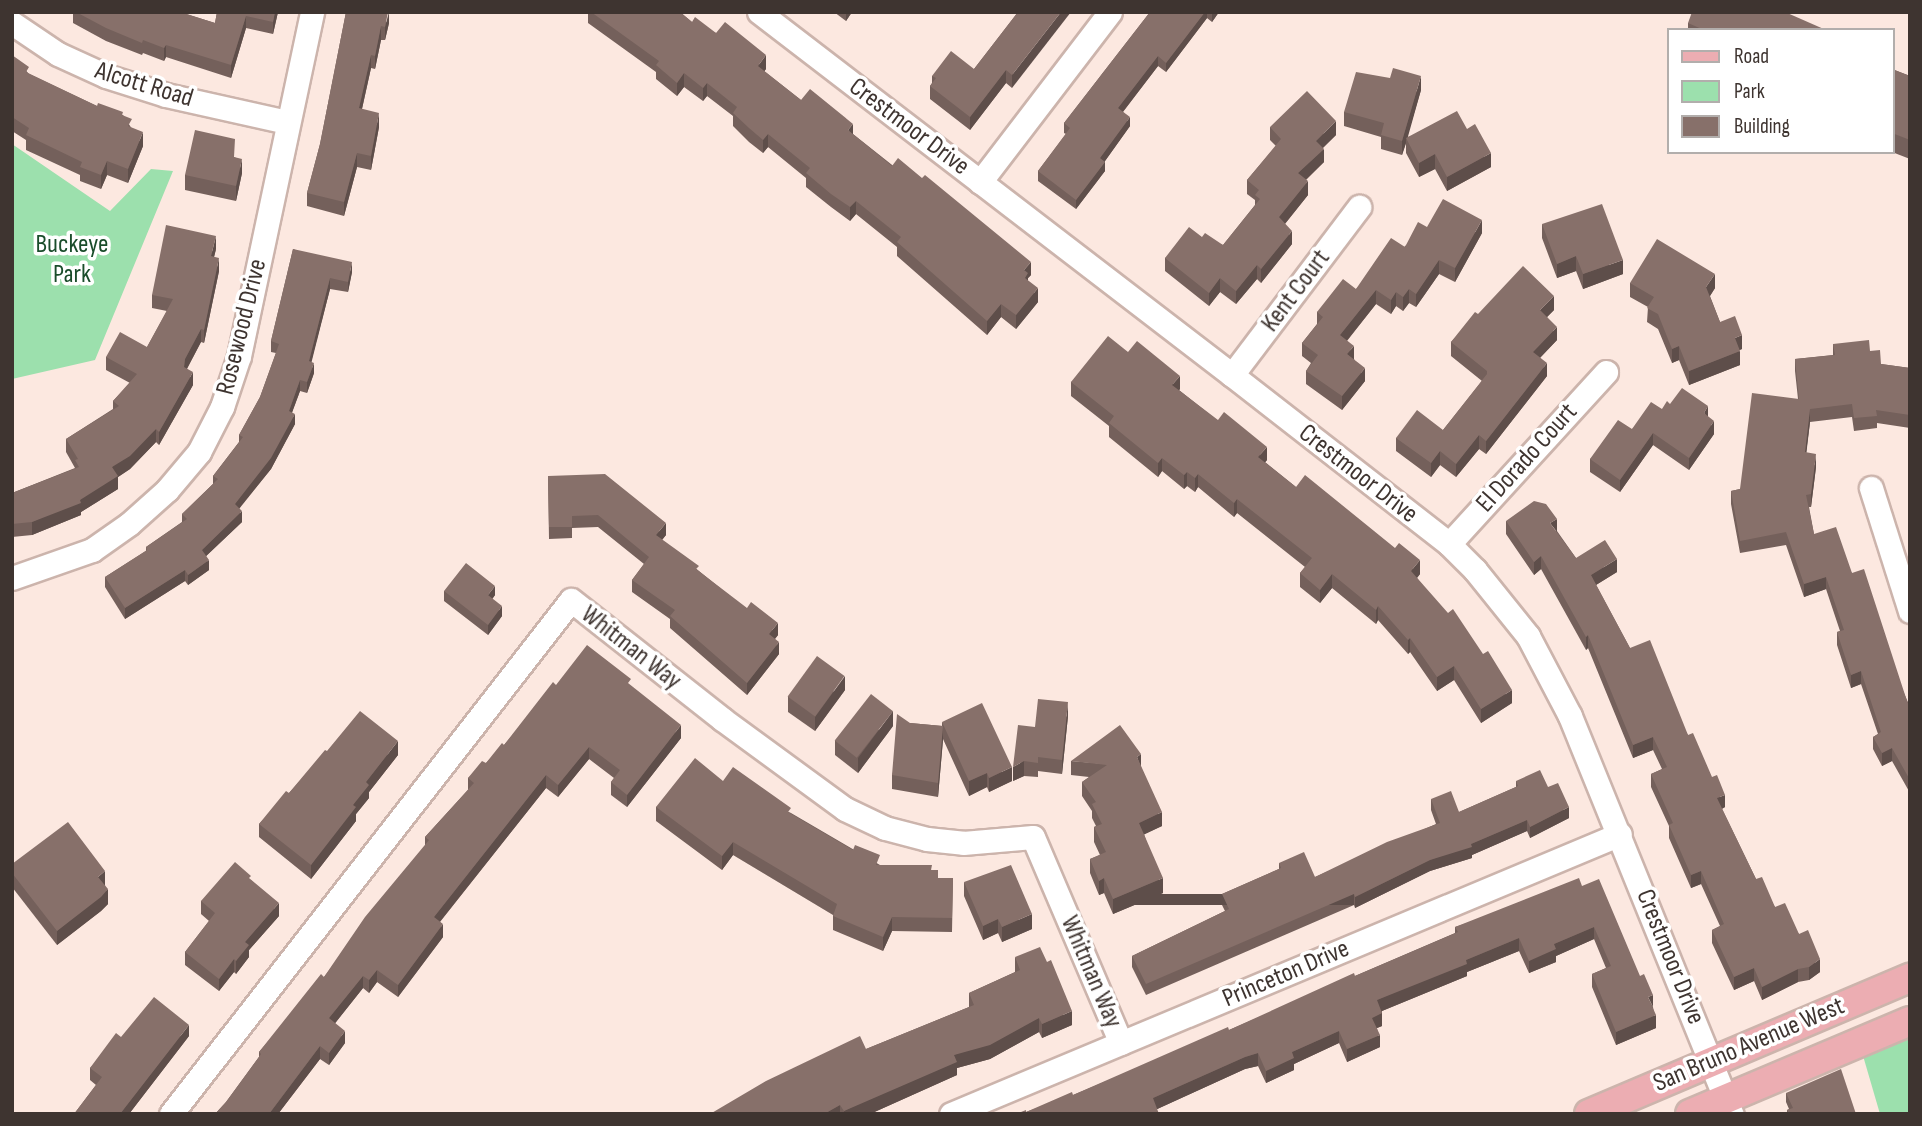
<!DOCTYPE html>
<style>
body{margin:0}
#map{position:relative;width:1922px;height:1126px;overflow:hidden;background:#fce8e0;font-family:"Sofia Sans Condensed",sans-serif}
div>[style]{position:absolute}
.green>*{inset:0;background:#9ce0ad}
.roads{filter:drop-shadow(2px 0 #ccb4ac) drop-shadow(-2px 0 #ccb4ac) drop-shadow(0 2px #ccb4ac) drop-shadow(0 -2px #ccb4ac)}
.minor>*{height:23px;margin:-11.5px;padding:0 11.5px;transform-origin:11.5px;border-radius:11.5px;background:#fff}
.major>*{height:28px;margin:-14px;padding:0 14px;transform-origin:14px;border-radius:14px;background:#ecadb2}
.wall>*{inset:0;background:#74605b}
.shaded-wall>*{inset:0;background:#5e4e4a;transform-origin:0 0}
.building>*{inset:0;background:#87706a;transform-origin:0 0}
span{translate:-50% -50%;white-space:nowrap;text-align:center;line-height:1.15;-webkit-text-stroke:7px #fff;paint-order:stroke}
.street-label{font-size:26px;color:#3e3430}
.park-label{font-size:26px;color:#1a4d2b}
.frame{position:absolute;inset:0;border:14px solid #3e3430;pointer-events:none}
.legend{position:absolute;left:1667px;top:28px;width:228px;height:126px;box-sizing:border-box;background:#fff;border:2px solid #b2aeac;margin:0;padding:9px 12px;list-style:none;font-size:21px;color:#3e3430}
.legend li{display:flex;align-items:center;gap:14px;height:35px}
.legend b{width:35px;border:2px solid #b2aeac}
</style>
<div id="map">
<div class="green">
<i style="clip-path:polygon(12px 144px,110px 211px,151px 169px,173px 171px,95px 360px,12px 379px)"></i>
<i style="clip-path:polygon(1910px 1020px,1910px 1114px,1880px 1114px,1859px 1042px)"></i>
</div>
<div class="roads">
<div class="minor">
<i style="left:759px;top:12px;width:596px;rotate:37.5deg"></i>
<i style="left:1232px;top:375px;width:275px;rotate:37.9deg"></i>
<i style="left:1449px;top:544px;width:37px;rotate:45deg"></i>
<i style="left:1475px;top:570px;width:85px;rotate:51.2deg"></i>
<i style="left:1528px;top:636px;width:90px;rotate:62.3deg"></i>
<i style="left:1570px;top:716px;width:430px;rotate:67.9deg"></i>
<i style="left:12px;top:23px;width:55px;rotate:34deg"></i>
<i style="left:58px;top:54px;width:53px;rotate:24.6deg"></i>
<i style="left:106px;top:76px;width:63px;rotate:17.6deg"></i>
<i style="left:166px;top:95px;width:124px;rotate:12.6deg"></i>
<i style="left:980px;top:182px;width:214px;rotate:-52.6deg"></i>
<i style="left:1232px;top:375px;width:211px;rotate:-52.9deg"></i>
<i style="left:1871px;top:488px;width:129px;rotate:72.4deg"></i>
<i style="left:1449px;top:544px;width:233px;rotate:-47.6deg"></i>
<i style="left:12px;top:578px;width:85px;rotate:-19.3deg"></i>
<i style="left:92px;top:550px;width:45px;rotate:-35.1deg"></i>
<i style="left:129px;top:524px;width:51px;rotate:-41.8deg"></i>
<i style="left:167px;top:490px;width:50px;rotate:-49.9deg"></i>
<i style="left:199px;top:452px;width:51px;rotate:-62.9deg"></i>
<i style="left:222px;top:407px;width:54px;rotate:-71.6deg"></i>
<i style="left:239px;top:356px;width:352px;rotate:-78deg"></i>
<i style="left:171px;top:1114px;width:651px;rotate:-52.11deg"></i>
<i style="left:571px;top:600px;width:192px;rotate:38.2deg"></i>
<i style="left:722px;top:719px;width:152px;rotate:36.2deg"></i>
<i style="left:845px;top:809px;width:44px;rotate:25.4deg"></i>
<i style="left:885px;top:828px;width:43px;rotate:14.7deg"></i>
<i style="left:927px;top:839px;width:36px;rotate:6deg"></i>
<i style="left:963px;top:843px;width:70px;rotate:-4.9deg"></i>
<i style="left:1033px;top:837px;width:224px;rotate:66.9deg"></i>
<i style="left:951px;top:1114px;width:725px;rotate:-22.71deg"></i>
</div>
<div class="major">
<i style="left:1589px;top:1114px;width:349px;rotate:-23deg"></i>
<i style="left:1690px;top:1114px;width:239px;rotate:-22.9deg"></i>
</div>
</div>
<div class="wall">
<i style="clip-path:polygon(73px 12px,180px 12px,215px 23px,217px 12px,278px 12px,273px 34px,246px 28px,231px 78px,166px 57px,164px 61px,143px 53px,142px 55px,106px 41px,73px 23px)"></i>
<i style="clip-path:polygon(346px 12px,389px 23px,385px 40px,381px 40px,375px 69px,371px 68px,362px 109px,379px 127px,371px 170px,357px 167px,344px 216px,307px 206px,307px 193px,320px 144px)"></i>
<i style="clip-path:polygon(588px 12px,680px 12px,692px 22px,716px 33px,766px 69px,764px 71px,801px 100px,853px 134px,1031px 275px,1028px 278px,1028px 281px,1038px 302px,1016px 329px,1001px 317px,987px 335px,897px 256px,897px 247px,856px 214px,850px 221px,831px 207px,806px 187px,806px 178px,768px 147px,763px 153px,749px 142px,733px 126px,733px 116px,707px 96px,703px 101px,684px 87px,677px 96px,656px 79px,656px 72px,588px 23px)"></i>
<i style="clip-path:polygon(834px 12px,852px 12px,846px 21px)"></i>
<i style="clip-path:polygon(1018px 12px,1012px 88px,1006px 83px,970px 130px,930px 99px,930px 86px,932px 83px,932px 76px,974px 69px)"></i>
<i style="clip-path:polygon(1150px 12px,1219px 12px,1212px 22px,1207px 18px,1166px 72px,1158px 66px,1123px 112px,1130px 126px,1105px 161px,1105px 171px,1076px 209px,1038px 181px,1038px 171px,1066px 134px,1064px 133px,1064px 123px)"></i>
<i style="clip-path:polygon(1688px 23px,1826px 30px,1688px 30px)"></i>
<i style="clip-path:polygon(12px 55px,29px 74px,97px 106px,123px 115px,143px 146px,128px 183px,107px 175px,101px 189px,80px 181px,80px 175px,26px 150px,26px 140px,12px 131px)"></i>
<i style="clip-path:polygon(1892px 69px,1910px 76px,1910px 159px,1892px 152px)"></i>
<i style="clip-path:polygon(1421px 90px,1407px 137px,1467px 129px,1491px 167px,1447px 191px,1435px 169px,1419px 177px,1406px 153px,1406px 143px,1402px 155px,1381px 149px,1381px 137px,1344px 126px,1344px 112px)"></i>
<i style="clip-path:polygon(1270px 127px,1336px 135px,1323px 148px,1324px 162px,1306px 180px,1308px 195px,1285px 224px,1292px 244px,1261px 283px,1257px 279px,1236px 304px,1220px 292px,1209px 306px,1165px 271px,1165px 258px,1202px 237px,1223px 245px,1255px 205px,1255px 200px,1247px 194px,1247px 180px,1276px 146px,1270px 140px)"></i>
<i style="clip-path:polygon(235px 157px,242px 173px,236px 201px,185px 190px,185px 175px)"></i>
<i style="clip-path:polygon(1542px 224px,1623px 274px,1583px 289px,1576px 271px,1557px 278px,1542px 238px)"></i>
<i style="clip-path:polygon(1427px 227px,1482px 233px,1455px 282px,1439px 274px,1416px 307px,1409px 303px,1403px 311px,1396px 306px,1391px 314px,1376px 304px,1347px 341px,1354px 359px,1365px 381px,1342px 410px,1306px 384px,1306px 371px,1311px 363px,1302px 356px,1302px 343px,1317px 324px,1317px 312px,1356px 289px)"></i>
<i style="clip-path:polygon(216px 249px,214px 257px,219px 271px,204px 343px,201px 342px,187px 369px,193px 385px,159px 445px,156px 442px,130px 469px,118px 477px,118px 489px,81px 512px,81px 515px,32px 535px,12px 537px,12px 493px,75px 468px,66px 452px,66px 439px,113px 409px,113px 401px,130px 383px,106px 370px,106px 357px,147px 347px,167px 311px,152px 308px,152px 295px)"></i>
<i style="clip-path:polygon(293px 249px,352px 272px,348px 292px,330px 289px,311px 362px,314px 373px,307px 393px,300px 391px,292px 412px,295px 424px,271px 469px,239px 508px,242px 522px,206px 556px,209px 570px,188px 585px,185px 581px,125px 619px,105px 587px,105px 577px,146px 551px,146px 547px,182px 522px,182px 514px,213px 484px,213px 476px,239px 442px,239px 435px,260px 397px,276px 353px,271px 352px,271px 341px)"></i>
<i style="clip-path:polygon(1630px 283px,1715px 288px,1710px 296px,1720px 322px,1742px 349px,1739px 350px,1740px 365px,1689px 385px,1679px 360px,1672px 363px,1658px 329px,1647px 322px,1648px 307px,1630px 297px)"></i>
<i style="clip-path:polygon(1554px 310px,1547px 317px,1557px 340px,1540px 358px,1547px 376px,1486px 454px,1479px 449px,1456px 477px,1440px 465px,1431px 477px,1396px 451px,1396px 438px,1443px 430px,1482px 381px,1451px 356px,1451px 342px,1478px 314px)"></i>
<i style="clip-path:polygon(1833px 344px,1870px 351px,1881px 364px,1910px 368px,1910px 428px,1877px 423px,1877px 428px,1854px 431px,1852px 417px,1810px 422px,1806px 453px,1816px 467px,1811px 507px,1809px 507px,1814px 534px,1852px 573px,1910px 707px,1910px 793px,1892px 761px,1882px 766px,1873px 749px,1873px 737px,1878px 734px,1861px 684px,1851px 688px,1837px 645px,1837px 632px,1840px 631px,1826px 589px,1804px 597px,1786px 545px,1740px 553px,1731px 504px,1731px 491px,1740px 489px,1798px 399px,1795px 371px,1795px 359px,1833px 355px)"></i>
<i style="clip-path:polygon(1128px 352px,1180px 389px,1179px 390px,1267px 460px,1265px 462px,1296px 487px,1420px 574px,1417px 578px,1512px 703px,1481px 723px,1454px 680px,1437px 691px,1410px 652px,1408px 654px,1378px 620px,1376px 624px,1332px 588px,1320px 603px,1300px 587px,1300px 573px,1305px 567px,1237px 513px,1234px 517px,1198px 487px,1195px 492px,1187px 486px,1184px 489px,1162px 471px,1158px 477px,1109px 437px,1109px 426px,1071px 396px,1071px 382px)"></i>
<i style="clip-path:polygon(1670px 404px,1708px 417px,1714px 434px,1689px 470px,1653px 445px,1620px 492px,1590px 472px,1590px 459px,1632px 429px)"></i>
<i style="clip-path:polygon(548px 476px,666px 535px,662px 540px,699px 571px,778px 635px,775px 639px,779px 654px,747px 695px,670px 628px,670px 619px,632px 592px,632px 580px,644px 564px,598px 527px,572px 528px,572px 538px,549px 539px)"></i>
<i style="clip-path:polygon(1506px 521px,1557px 531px,1576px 558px,1617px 572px,1596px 585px,1630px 648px,1688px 735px,1725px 807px,1722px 809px,1756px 879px,1775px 907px,1799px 934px,1820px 972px,1809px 980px,1798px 982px,1762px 1000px,1754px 981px,1734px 990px,1712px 943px,1712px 930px,1720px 926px,1701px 884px,1691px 888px,1669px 838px,1669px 826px,1651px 787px,1651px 774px,1662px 769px,1653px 750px,1633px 758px,1588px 648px,1586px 650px,1541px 569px,1534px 575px,1506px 534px)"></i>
<i style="clip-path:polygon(444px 591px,495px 595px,492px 599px,502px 616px,488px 635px,444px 601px)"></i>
<i style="clip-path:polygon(556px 685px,631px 686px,681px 738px,627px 807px,611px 795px,611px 782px,614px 778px,589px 759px,558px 797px,546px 788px,440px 922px,443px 937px,398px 997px,377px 982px,369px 993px,363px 988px,335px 1023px,345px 1043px,329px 1065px,320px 1059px,278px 1114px,215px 1114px,226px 1102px,259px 1057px,259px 1052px,324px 977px,425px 846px,425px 837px,468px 790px,468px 778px,486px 763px,504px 745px)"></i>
<i style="clip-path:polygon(845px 690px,815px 731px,788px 712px,788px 697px)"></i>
<i style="clip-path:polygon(1068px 716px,1062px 774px,1038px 771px,1038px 777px,1024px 776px,1013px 781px,1035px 727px)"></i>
<i style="clip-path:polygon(942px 722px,1012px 781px,989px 792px,987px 787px,969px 796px,943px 739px,938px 797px,892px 789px,892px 775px,910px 723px,942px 726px)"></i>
<i style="clip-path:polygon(893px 726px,858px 773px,835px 755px,835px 741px)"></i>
<i style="clip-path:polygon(327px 751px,398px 755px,369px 792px,369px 798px,356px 814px,356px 821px,311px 879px,259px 837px,259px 824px,289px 793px)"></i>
<i style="clip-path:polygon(1071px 761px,1141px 767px,1162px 826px,1144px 834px,1163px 893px,1113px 914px,1104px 893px,1099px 895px,1090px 873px,1090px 859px,1100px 855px,1094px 842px,1094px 827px,1096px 826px,1092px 818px,1092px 811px,1082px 796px,1082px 782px,1089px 777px,1071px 775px)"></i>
<i style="clip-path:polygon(723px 781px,791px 813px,880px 865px,932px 870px,938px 878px,953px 878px,952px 932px,892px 931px,883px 951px,833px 930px,833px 915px,733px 855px,722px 870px,656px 821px,656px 807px)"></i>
<i style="clip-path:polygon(1516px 781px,1548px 787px,1569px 818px,1530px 838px,1527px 831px,1472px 855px,1472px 858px,1430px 871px,1355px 908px,1354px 905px,1146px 995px,1132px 967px,1132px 956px,1225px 911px,1222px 905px,1222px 894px,1279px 869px,1279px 863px,1315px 877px,1436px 824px,1431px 810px,1431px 799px,1459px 812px,1516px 787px)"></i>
<i style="clip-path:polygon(12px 864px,105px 885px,108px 904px,101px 911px,57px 945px,12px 887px)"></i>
<i style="clip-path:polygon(251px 880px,279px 916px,249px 950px,249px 957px,236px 974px,234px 972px,219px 991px,185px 965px,185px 952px,209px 921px,201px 914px,201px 901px)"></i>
<i style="clip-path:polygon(964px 882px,1032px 929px,1002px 942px,998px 933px,983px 940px,964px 896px)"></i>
<i style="clip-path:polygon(1582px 886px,1653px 1007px,1656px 1028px,1616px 1045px,1592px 987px,1592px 974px,1606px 968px,1594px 939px,1556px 956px,1556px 962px,1529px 973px,1519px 951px,1467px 972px,1467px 976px,1382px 1011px,1382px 1026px,1377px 1028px,1380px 1047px,1347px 1062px,1339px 1043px,1294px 1064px,1294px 1070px,1266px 1083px,1258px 1066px,1245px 1069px,1157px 1109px,1026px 1112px,1073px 1095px,1229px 1030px,1455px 933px,1455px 927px)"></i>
<i style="clip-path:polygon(1015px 957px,1072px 1025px,1042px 1038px,1039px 1032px,990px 1059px,957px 1068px,957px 1075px,870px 1114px,710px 1114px,866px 1049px,969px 1007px,969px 993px,1015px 972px)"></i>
<i style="clip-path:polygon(189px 1036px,129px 1114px,74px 1114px,96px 1085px,90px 1080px,90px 1068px,121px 1037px)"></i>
<i style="clip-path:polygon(1786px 1093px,1856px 1114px,1787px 1114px,1787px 1110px,1789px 1109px,1786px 1102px)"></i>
</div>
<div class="shaded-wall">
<i style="clip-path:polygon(275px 12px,278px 12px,273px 34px,273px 22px)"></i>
<i style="clip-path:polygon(389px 12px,389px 23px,385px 40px,385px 27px)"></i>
<i style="clip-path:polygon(846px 12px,852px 12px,846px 21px)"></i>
<i style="clip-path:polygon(1061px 12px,1071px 12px,1012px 88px,1012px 75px)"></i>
<i style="clip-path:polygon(1205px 12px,1207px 12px,1207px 18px,1166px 72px,1166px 63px)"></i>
<i style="clip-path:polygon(1212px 12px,1219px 12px,1212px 22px)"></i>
<i style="clip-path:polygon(246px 16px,246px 28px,231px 78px,231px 65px)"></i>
<i style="clip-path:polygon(381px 26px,381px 40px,375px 69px,375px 56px)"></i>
<i style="clip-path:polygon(166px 45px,166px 57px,164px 61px,164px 48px)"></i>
<i style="clip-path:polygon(371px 55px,371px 68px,359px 122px,359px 108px)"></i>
<i style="clip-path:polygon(766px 55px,766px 69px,758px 80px,758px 66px)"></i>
<i style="clip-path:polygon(1158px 56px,1158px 66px,1118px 118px,1118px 108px)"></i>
<i style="clip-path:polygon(1006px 70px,1006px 83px,970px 130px,970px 117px)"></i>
<i style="clip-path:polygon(684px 73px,684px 87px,677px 96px,677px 83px)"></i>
<i style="clip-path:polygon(1421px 76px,1421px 90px,1407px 140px,1406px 138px,1406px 143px,1402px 155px,1402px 141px)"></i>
<i style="clip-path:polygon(707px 83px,707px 96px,703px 101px,703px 88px)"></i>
<i style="clip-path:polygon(379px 113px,379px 127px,371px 170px,371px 156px)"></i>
<i style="clip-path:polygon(1130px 117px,1130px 126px,1100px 168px,1100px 158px)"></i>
<i style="clip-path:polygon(1336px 121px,1336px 135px,1316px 154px,1316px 141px)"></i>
<i style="clip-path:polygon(853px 124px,853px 138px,848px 130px)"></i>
<i style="clip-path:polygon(143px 132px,143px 146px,128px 183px,128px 169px)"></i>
<i style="clip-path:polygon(768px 134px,768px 147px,763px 153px,763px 140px)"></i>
<i style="clip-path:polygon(1324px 149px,1324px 162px,1298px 187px,1298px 173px)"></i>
<i style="clip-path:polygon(357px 153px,357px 167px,344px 216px,344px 202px)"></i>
<i style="clip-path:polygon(1491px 153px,1491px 167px,1447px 191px,1447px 177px)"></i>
<i style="clip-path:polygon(1435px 154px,1435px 169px,1419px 177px,1419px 163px)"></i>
<i style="clip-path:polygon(242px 159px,242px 173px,236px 201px,236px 186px)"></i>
<i style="clip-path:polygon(107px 161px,107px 175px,101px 189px,101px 175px)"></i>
<i style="clip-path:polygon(1105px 162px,1105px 171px,1076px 209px,1076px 200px)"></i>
<i style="clip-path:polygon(1308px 181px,1308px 195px,1279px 231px,1279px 217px)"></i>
<i style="clip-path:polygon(856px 201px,856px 214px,850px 221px,850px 207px)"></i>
<i style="clip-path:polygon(1482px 220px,1482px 233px,1455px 282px,1455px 268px)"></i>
<i style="clip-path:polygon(1292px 231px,1292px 244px,1261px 283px,1261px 269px)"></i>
<i style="clip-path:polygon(216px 236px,216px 249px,211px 269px,211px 256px)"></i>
<i style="clip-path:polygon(1576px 256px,1576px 271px,1557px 278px,1557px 264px)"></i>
<i style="clip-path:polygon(219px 258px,219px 271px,204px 343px,204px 330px)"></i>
<i style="clip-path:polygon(1439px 260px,1439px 274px,1416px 307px,1416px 294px)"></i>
<i style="clip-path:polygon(1623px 260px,1623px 274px,1583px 289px,1583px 274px)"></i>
<i style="clip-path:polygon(352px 262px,352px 272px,348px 292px,348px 282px)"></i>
<i style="clip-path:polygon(1031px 262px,1031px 275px,1028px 278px,1028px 287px,1025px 291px,1024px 270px)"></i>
<i style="clip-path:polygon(1257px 265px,1257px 279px,1236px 304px,1236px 291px)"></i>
<i style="clip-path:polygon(1715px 274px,1715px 288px,1706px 302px,1706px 287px)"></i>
<i style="clip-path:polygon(330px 278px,330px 289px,309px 372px,309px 361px)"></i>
<i style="clip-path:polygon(1220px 278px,1220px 292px,1209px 306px,1209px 293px)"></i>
<i style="clip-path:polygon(1038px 288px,1038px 302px,1016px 329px,1016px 315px)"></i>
<i style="clip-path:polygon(1409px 289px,1409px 303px,1403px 311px,1403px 297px)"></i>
<i style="clip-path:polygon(1376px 290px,1376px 304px,1340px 349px,1340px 335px)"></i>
<i style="clip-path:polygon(1396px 292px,1396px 306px,1391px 314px,1391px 300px)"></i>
<i style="clip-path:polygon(1554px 296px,1554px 310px,1540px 324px,1540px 310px)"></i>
<i style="clip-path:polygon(1001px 304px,1001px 317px,987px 335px,987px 321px)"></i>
<i style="clip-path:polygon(1557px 327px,1557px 340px,1533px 365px,1533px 352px)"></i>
<i style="clip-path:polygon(201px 329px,201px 342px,185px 372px,184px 367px,185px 359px)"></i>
<i style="clip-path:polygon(1742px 335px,1742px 349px,1735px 352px,1735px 338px)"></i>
<i style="clip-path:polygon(1354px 346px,1354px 360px,1347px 354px)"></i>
<i style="clip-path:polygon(1679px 346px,1679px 360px,1672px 363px,1672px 349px)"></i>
<i style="clip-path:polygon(1740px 351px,1740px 365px,1689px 385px,1689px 371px)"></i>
<i style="clip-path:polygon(314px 363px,314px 373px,307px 393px,307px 382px)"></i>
<i style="clip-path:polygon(1547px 363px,1547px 376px,1486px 454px,1486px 441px)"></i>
<i style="clip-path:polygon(1365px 368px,1365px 381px,1342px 410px,1342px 396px)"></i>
<i style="clip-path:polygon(193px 372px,193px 385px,159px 445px,159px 432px)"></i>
<i style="clip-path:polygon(1180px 376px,1180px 389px,1172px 398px,1172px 385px)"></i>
<i style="clip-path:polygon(300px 380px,300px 391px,289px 421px,289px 411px)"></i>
<i style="clip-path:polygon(1708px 406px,1708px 419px,1704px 413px)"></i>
<i style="clip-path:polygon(1810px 409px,1810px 422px,1805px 465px,1805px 452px)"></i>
<i style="clip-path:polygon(295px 414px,295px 424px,271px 469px,235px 514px,235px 504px)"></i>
<i style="clip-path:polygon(1714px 421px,1714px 434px,1689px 470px,1689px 458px)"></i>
<i style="clip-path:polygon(156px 429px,156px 442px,130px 469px,118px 477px,118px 489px,81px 512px,81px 515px,32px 535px,32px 522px,80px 500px,112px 467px)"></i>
<i style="clip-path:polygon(1653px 433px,1653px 445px,1620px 492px,1620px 480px)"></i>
<i style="clip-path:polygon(1479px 435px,1479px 449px,1456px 477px,1456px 464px)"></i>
<i style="clip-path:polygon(1267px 447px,1267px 460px,1258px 471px,1258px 457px)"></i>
<i style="clip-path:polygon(1440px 451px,1440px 465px,1431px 477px,1431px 463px)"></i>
<i style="clip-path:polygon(1816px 454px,1816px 467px,1811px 507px,1811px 494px)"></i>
<i style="clip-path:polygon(1162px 458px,1162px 471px,1158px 477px,1158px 463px)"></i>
<i style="clip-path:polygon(1187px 472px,1187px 486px,1184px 489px,1184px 475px)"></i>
<i style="clip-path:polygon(1198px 474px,1198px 487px,1195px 492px,1195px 478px)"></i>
<i style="clip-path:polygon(1237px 499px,1237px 513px,1234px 517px,1234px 503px)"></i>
<i style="clip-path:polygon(242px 511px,242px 522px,202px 560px,202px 550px)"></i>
<i style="clip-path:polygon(1557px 519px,1557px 532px,1550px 523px)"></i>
<i style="clip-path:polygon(666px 523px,666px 535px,656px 547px,656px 535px)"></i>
<i style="clip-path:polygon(1541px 556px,1541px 569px,1534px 575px,1534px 562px)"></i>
<i style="clip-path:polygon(1617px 559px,1617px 572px,1591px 588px,1591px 575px)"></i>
<i style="clip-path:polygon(209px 560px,209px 570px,188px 585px,188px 575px)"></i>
<i style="clip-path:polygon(1420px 560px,1420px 574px,1411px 585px,1411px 571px)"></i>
<i style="clip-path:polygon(185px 570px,185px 581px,125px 619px,125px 608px)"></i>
<i style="clip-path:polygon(1332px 574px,1332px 588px,1320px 603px,1320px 590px)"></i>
<i style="clip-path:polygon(1826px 577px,1826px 589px,1804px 597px,1804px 584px)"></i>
<i style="clip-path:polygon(495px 586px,495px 595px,488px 605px,488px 595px)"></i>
<i style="clip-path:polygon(502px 606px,502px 616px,488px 635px,488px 625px)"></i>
<i style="clip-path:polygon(1378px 606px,1378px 620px,1376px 624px,1376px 610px)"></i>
<i style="clip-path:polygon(778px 623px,778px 635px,769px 646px,769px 634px)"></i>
<i style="clip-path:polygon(1588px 635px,1588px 648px,1586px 650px,1586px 637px)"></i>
<i style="clip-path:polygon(1410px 638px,1410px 652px,1408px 654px,1408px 640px)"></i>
<i style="clip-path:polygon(779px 642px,779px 654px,747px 695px,747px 683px)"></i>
<i style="clip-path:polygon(1454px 666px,1454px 680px,1437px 691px,1437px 677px)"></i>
<i style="clip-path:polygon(1861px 671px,1861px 684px,1851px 688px,1851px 675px)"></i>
<i style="clip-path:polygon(845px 676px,845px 690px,815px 731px,815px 717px)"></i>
<i style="clip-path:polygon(1512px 690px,1512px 703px,1481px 723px,1481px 709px)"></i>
<i style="clip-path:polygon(1068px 702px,1068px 716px,1062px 774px,1062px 760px)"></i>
<i style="clip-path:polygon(893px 711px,893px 726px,858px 773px,858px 758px)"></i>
<i style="clip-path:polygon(681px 725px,681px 738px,627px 807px,627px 795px)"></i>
<i style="clip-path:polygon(943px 726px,943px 740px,938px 797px,938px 783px)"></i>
<i style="clip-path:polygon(1653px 737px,1653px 750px,1633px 758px,1633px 745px)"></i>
<i style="clip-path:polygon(398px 741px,398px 755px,369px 792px,369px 798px,356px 814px,356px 821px,311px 879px,311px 865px,353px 805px,366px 782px)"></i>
<i style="clip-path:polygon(589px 747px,589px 759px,558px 797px,558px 785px)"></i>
<i style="clip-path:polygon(1892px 748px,1892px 761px,1882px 766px,1882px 753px)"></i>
<i style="clip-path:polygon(1141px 754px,1141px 769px,1137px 757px)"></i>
<i style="clip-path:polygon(1024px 761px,1024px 776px,1013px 781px,1013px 767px)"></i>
<i style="clip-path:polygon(1012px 767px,1012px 781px,989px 792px,989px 778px)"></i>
<i style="clip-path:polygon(987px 773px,987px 787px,969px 796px,969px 781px)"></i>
<i style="clip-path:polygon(546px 775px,546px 788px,434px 929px,434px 917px)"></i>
<i style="clip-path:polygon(1725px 795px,1725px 807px,1717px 811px,1717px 798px)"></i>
<i style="clip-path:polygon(1569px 807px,1569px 818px,1530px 838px,1530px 827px)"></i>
<i style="clip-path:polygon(1162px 812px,1162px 826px,1139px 837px,1139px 823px)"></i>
<i style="clip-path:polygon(1527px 820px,1527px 831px,1472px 855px,1472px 858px,1430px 871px,1355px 908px,1355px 897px,1430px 860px,1471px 844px)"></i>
<i style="clip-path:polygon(733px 842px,733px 855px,722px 870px,722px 856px)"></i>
<i style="clip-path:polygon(105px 871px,105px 885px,98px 891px,98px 877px)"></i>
<i style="clip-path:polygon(1701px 871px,1701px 884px,1691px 888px,1691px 875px)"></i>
<i style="clip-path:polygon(1104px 878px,1104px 893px,1099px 895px,1099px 881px)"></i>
<i style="clip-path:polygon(1163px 878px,1163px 893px,1113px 914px,1113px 899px)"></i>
<i style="clip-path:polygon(108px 889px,108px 904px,101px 911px,57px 945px,57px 931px)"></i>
<i style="left:1354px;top:894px;width:11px;height:227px;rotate:90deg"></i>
<i style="clip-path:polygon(279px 903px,279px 916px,249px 950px,249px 957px,236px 974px,236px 961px,245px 942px)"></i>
<i style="clip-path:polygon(1032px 914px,1032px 929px,1002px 942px,1002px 927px)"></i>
<i style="clip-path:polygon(892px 917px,892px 931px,883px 951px,883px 937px)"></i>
<i style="clip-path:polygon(998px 919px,998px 933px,983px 940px,983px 926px)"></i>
<i style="clip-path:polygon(443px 924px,443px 937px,398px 997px,398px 985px)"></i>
<i style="clip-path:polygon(1594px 927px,1594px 939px,1556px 956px,1556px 962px,1529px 973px,1529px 961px,1554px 944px)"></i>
<i style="clip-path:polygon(1519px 938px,1519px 951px,1467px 972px,1467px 976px,1377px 1013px,1377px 1000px,1466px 960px)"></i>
<i style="clip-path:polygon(234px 959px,234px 972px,219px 991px,219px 979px)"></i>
<i style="clip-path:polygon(1820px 959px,1820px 972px,1809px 980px,1809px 967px)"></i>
<i style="clip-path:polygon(1754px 968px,1754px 981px,1734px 990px,1734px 977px)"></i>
<i style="clip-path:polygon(1798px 969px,1798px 982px,1762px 1000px,1762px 987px)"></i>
<i style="clip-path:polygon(377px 970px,377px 982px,369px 993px,369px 980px)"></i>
<i style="clip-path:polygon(363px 976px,363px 988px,329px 1031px,329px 1018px)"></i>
<i style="clip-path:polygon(1653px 995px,1653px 1007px,1648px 997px)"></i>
<i style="clip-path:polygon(1072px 1011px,1072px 1025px,1042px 1038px,1042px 1024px)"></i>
<i style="clip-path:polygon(1382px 1013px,1382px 1026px,1372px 1030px,1372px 1018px)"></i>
<i style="clip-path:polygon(1656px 1015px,1656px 1028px,1616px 1045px,1616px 1032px)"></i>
<i style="clip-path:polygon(1039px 1018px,1039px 1032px,990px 1059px,957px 1068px,957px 1075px,870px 1114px,844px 1114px,844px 1111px,954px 1055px)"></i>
<i style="clip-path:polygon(189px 1025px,189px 1036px,129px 1114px,120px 1114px)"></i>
<i style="clip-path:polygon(345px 1031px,345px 1043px,329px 1065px,329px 1053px)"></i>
<i style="clip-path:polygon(1339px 1031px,1339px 1043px,1294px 1064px,1294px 1070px,1266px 1083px,1266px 1071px,1292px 1052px)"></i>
<i style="clip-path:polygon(1380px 1035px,1380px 1047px,1347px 1062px,1347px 1049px)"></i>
<i style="clip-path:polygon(320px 1046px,320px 1059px,278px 1114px,269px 1114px)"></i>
<i style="clip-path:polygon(1258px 1053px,1258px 1066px,1245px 1069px,1153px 1111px,1153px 1098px,1245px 1057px)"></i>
<i style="clip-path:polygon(840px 1105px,840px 1114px,824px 1114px)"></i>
</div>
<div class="building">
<i style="clip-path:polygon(76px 12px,180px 12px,215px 23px,217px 12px,275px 12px,273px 22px,246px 16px,231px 65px,166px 45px,164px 48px,143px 40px,142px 43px,106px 28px)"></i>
<i style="clip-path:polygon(346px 12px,388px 12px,385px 27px,381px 26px,375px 56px,371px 55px,359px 108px,379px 113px,371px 156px,357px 153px,344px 202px,307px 193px,320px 144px)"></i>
<i style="clip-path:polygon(591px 12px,680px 12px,692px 22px,695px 17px,716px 33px,725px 22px,766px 55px,758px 66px,801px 100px,810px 89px,853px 124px,848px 130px,892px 166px,898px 158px,922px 178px,925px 175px,1031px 262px,1024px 270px,1028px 273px,1025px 278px,1038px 288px,1016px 315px,1001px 304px,987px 321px,897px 242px,901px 237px,856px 201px,850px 207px,831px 194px,806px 173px,810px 168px,768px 134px,763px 140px,749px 128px,733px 113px,737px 107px,707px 83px,703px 88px,684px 73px,677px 83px,656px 65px,659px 61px)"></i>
<i style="clip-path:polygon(1018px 12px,1061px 12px,1012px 75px,1006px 70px,970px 117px,930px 86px,936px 78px,932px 76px,951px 51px,974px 69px)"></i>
<i style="clip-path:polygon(1150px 12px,1205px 12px,1166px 63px,1158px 56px,1118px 108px,1130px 117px,1100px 158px,1105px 162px,1076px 200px,1038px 171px,1070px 128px,1064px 123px)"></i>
<i style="clip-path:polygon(1692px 12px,1785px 12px,1826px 30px,1704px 30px,1688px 23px)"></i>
<i style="clip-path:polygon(12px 55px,29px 67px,26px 72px,97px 106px,98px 103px,123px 112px,122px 115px,132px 119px,128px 126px,143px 132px,128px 169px,107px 161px,101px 175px,80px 167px,82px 162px,26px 135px,29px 128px,12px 117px)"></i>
<i style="clip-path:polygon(1393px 68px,1421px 76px,1402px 141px,1381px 135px,1384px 123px,1344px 112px,1356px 72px,1390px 78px)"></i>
<i style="clip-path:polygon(1892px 69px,1910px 76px,1910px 140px,1892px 133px)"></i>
<i style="clip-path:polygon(1307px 91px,1336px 121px,1316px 141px,1324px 149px,1298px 173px,1308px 181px,1279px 217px,1292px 231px,1261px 269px,1257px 265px,1236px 291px,1220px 278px,1209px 293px,1165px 258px,1189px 227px,1202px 237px,1205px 233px,1223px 245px,1260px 199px,1255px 195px,1259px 190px,1247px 180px,1281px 139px,1270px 127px)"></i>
<i style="clip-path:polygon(1457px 111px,1467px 129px,1475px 124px,1491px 153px,1447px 177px,1435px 154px,1419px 163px,1406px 138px)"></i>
<i style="clip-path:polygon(195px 130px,235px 139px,234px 157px,242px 159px,236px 186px,185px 175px)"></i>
<i style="clip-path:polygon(1443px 199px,1482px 220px,1455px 268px,1439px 260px,1416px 294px,1409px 289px,1403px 297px,1396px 292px,1391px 300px,1376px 290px,1340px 335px,1354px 346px,1347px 354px,1365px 368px,1342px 396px,1306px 371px,1318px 355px,1302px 343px,1323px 317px,1317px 312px,1343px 279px,1356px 289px,1391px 238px,1405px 247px,1418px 222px,1427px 227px)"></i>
<i style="clip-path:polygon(1602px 204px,1623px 260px,1583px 274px,1576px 256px,1557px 264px,1542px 224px)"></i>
<i style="clip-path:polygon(166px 225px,216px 236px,211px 256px,219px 258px,204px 330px,201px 329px,185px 359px,184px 367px,193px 372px,159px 432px,156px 429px,130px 456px,112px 467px,118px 476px,80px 500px,81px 503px,32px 522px,12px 524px,12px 493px,79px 467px,75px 460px,78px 459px,66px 439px,119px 406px,113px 401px,137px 374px,106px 357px,120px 332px,147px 347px,173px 299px,152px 295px)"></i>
<i style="clip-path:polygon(1657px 239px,1715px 274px,1706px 287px,1720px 322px,1735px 316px,1742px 335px,1735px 338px,1740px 351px,1689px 371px,1679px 346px,1672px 349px,1658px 314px,1647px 308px,1654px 297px,1630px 283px)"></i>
<i style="clip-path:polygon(293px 249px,352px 262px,348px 282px,330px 278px,309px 361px,314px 363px,307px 382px,300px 380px,289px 411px,295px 414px,271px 458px,235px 504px,242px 511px,202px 550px,209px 560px,188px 575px,185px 570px,125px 608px,105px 577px,147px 550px,146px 547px,187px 519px,182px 514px,218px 479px,213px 476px,243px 437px,239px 435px,260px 397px,279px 344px,271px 341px)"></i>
<i style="clip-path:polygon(1523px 266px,1554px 296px,1540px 310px,1557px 327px,1533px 352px,1547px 363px,1486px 441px,1479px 435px,1456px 464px,1440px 451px,1431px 463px,1396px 438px,1417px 410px,1443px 430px,1487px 374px,1487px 371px,1451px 342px,1475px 312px,1478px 314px)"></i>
<i style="clip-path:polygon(1108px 336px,1128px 352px,1137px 341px,1180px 376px,1172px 385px,1218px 420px,1224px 412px,1267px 447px,1258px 457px,1296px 487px,1305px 475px,1395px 548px,1399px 543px,1420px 560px,1411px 571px,1448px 613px,1453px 609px,1483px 654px,1488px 651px,1512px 690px,1481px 709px,1454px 666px,1437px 677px,1410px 638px,1408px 640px,1378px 606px,1376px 610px,1332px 574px,1320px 590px,1300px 573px,1312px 558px,1237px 499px,1234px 503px,1198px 474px,1195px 478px,1187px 472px,1184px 475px,1162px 458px,1158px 463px,1109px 423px,1114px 416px,1071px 382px)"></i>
<i style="clip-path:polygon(1869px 340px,1870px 351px,1880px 350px,1881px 364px,1910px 368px,1910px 415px,1876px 410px,1877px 416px,1854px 418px,1852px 404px,1810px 409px,1805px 452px,1816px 454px,1811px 494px,1806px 495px,1814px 534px,1836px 527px,1852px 573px,1864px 569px,1907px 701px,1910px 707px,1910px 780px,1892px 748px,1882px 753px,1873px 737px,1881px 732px,1861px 671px,1851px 675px,1837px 632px,1844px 630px,1826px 577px,1804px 584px,1786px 532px,1740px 541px,1731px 491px,1740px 489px,1752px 393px,1799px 399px,1795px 359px,1835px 355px,1833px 344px)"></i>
<i style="clip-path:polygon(1682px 388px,1708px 406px,1704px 413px,1714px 421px,1689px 458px,1653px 433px,1620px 480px,1590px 459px,1618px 420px,1632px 429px,1651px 402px,1662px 409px,1667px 401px,1670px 404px)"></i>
<i style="clip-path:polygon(605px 474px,666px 523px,656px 535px,699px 566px,696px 569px,747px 608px,751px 602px,778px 623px,769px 634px,779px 642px,747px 683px,670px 616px,675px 610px,632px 580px,649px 557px,598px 515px,572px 516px,572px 527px,549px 527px,548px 476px)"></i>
<i style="clip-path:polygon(1534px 501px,1546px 504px,1557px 519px,1550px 523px,1576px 558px,1605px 540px,1617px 559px,1591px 575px,1630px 648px,1650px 640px,1688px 735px,1693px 733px,1712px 777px,1717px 775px,1725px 795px,1717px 798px,1756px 879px,1762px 877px,1775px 907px,1785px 903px,1799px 934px,1808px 930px,1820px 959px,1809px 967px,1798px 969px,1762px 987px,1754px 968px,1734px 977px,1712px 930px,1724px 924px,1701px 871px,1691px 875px,1669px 825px,1673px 823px,1651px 774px,1667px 767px,1653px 737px,1633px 745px,1588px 635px,1586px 637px,1541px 556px,1534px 562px,1506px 521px)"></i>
<i style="clip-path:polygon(466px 563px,495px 586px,488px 595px,502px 606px,488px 625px,444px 591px)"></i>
<i style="clip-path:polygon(587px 645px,631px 679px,628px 683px,681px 725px,627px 795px,611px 782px,620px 770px,589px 747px,558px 785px,546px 775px,434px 917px,443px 924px,398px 985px,377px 970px,369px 980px,363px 976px,329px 1018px,345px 1031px,329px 1053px,320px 1046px,269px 1114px,215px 1114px,226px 1102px,261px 1054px,259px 1052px,321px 974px,324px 977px,365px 917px,429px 840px,425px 837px,474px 783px,468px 778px,482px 761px,486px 763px,502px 743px,504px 745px,553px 682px,556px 685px)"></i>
<i style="left:817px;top:656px;width:34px;height:50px;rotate:36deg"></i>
<i style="left:871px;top:694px;width:28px;height:59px;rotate:38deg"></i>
<i style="clip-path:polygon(1038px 699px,1068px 702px,1062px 760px,1038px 757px,1038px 763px,1024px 761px,1013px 767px,1018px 725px,1035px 727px)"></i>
<i style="clip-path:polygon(982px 703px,1012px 767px,989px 778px,987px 773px,969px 781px,942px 722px)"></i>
<i style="clip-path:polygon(360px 711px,398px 741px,366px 782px,369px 785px,353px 805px,356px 807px,311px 865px,259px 824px,286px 791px,289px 793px,325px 750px,327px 751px)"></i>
<i style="clip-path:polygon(897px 714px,910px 723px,943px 726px,938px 783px,892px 775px)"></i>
<i style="clip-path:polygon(1120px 725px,1141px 754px,1137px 757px,1162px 812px,1139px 823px,1163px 878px,1113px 899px,1104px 878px,1099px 881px,1090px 859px,1106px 852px,1094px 827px,1102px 824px,1092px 804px,1096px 802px,1082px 782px,1107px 765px,1071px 761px)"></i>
<i style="clip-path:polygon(695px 758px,723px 781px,733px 767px,791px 808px,788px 812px,853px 850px,855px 845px,880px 855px,876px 865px,932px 865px,931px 870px,938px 870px,938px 878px,953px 878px,952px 918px,892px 917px,883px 937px,833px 916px,837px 904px,733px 842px,722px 856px,656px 807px)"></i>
<i style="clip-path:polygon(1540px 770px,1548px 787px,1558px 783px,1569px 807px,1530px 827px,1527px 820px,1471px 844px,1472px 847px,1430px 860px,1355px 897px,1354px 894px,1146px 984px,1132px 956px,1229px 909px,1222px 894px,1281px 868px,1279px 863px,1304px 852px,1315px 877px,1387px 842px,1440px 823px,1431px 799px,1451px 791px,1459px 812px,1518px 786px,1516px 781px)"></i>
<i style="clip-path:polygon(68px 822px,105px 871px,98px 877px,108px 889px,101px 897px,57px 931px,12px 873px,12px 864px)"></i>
<i style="clip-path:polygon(235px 862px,251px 876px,249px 878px,279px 903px,245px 942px,249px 945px,236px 961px,234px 959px,219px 979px,185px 952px,215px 913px,201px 901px)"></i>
<i style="clip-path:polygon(1011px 865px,1032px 914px,1002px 927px,998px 919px,983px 926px,964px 882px)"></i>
<i style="clip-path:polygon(1579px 878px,1582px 886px,1599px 879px,1640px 976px,1644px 974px,1653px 995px,1648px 997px,1656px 1015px,1616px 1032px,1592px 974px,1611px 966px,1594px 927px,1554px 944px,1556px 949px,1529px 961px,1519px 938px,1466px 960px,1467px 964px,1377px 1000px,1382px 1013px,1372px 1018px,1380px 1035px,1347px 1049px,1339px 1031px,1292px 1052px,1294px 1058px,1266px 1071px,1258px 1053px,1245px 1057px,1153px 1098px,1159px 1114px,1016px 1114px,1026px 1110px,1026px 1112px,1072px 1092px,1073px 1095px,1228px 1027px,1229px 1030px,1354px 973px,1355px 976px,1458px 932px,1455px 927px)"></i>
<i style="clip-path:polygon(1040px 947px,1047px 962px,1051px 960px,1072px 1011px,1042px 1024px,1039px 1018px,990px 1045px,954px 1055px,957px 1062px,844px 1111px,840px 1105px,824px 1114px,710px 1114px,766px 1081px,860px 1036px,866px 1049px,974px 1005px,969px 993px,1020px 970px,1015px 957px)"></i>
<i style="clip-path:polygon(154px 997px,189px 1025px,120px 1114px,74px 1114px,102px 1077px,90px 1068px,116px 1033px,121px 1037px)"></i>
<i style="clip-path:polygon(1841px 1069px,1856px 1114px,1789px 1114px,1787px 1110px,1793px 1108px,1786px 1093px)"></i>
</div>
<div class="street-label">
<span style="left:144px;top:85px;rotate:17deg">Alcott Road</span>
<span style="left:909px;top:127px;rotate:37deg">Crestmoor Drive</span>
<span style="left:1296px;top:291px;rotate:-53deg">Kent Court</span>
<span style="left:242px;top:327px;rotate:-76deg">Rosewood Drive</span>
<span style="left:1527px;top:458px;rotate:-48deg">El Dorado Court</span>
<span style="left:1358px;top:474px;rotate:38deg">Crestmoor Drive</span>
<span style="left:631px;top:648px;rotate:38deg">Whitman Way</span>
<span style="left:1670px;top:957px;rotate:68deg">Crestmoor Drive</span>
<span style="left:1091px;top:972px;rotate:67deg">Whitman Way</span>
<span style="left:1286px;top:974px;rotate:-23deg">Princeton Drive</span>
<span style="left:1749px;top:1045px;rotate:-23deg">San Bruno Avenue West</span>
</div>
<div class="park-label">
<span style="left:72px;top:260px">Buckeye<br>Park</span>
</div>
<div class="frame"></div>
<ul class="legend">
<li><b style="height:9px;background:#ecadb2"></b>Road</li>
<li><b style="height:19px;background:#9ce0ad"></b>Park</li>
<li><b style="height:19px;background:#87706a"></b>Building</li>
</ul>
</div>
